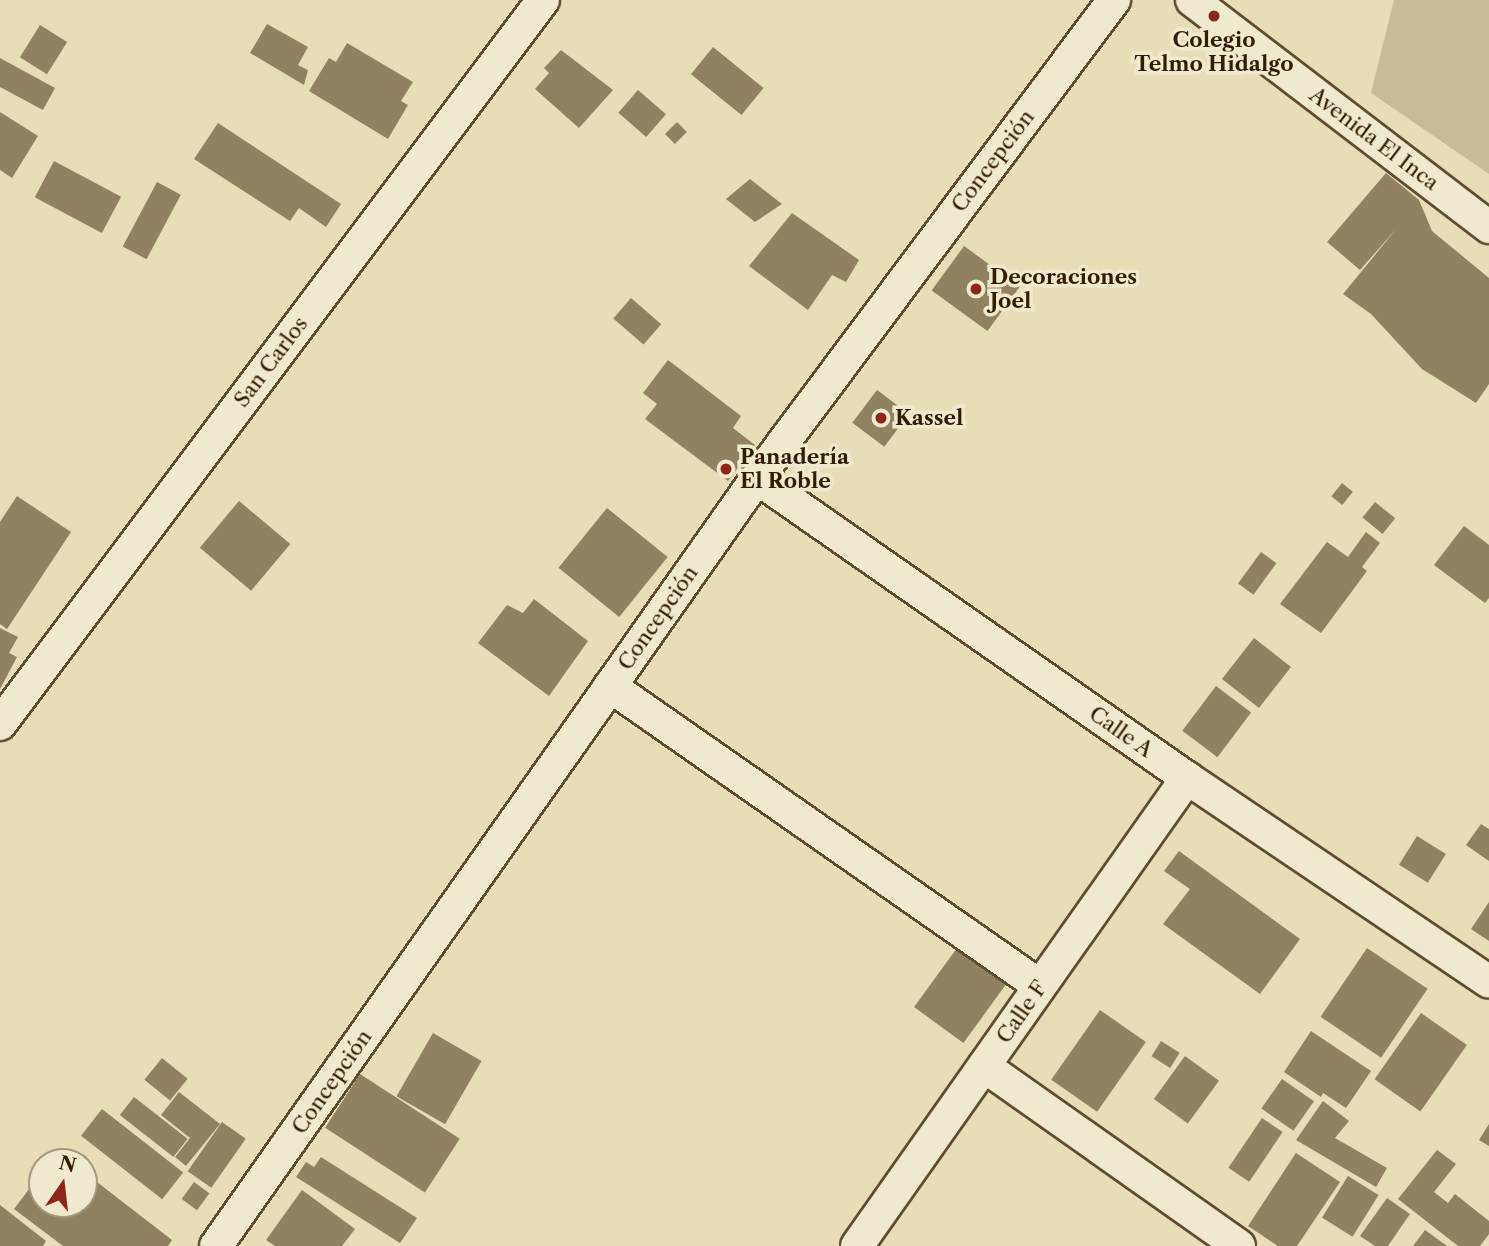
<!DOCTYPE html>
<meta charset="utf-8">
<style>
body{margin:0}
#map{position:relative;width:1489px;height:1246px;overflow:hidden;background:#e7ddb7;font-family:"Libre Caslon Text",serif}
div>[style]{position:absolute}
.green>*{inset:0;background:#c8bc98}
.building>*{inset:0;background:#908160;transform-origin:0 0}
.roads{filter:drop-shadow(2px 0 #5f4d2f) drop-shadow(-2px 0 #5f4d2f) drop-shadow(0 2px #5f4d2f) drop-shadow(0 -2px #5f4d2f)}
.minor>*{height:32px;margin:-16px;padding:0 16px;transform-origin:16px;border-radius:16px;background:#efe9d0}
.dots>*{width:19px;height:19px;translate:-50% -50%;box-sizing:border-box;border:4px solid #efe9d0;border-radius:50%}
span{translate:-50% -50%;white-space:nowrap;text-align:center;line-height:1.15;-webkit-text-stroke:7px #efe9d0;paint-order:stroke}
.poi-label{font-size:21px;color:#321d02;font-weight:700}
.left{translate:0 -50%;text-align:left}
.street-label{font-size:21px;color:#321d02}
.north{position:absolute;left:28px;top:1148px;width:70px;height:70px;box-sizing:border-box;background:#efe9d0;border:2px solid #a3977e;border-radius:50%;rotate:14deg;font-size:19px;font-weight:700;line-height:28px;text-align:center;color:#321d02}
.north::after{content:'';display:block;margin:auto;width:24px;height:32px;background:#8f2418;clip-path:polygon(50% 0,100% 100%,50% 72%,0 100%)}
</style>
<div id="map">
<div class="green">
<i style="clip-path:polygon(1394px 0,1489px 0,1489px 174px,1371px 93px)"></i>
</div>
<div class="building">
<i style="clip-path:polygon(267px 24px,308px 47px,298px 65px,308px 70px,304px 85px,250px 53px)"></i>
<i style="left:40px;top:25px;width:32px;height:38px;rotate:32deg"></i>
<i style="clip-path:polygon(347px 43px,413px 82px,401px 101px,408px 105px,388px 139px,309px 91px,329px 58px,336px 62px)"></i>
<i style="left:713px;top:47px;width:65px;height:35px;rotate:39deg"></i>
<i style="clip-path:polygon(561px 50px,613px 90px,579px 128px,535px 89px,549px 73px,544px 68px)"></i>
<i style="clip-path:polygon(0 58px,55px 88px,43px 110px,0 87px)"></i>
<i style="left:638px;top:90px;width:37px;height:30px;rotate:41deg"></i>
<i style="clip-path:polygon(0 112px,38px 136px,12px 178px,0 170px)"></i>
<i style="left:677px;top:122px;width:14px;height:17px;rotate:45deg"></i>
<i style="clip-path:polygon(218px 123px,341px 204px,326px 227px,299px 208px,290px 221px,194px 159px)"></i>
<i style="left:54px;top:161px;width:76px;height:41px;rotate:28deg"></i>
<i style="clip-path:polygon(1386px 173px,1419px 200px,1432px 231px,1489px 278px,1489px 384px,1476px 403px,1422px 369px,1371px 314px,1343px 294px,1397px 228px,1360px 270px,1327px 242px)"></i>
<i style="clip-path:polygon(750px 179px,782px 204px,755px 222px,726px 199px)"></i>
<i style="left:157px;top:182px;width:27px;height:73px;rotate:28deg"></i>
<i style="clip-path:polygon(792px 213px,859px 260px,846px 282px,832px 275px,808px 310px,749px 266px)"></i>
<i style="left:964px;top:246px;width:69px;height:55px;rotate:36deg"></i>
<i style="left:631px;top:298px;width:40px;height:27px;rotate:41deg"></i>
<i style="clip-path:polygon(668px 360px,741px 416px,733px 428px,755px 445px,728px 481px,645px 419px,657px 404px,643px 393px)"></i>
<i style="left:877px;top:390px;width:40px;height:41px;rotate:37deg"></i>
<i style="left:1342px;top:483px;width:14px;height:17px;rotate:39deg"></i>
<i style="clip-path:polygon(17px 496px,71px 532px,7px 629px,0 624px,0 522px)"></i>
<i style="left:239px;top:501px;width:67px;height:61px;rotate:40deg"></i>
<i style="left:1375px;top:502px;width:26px;height:20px;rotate:39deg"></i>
<i style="left:607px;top:508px;width:78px;height:77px;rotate:39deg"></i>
<i style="clip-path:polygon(1464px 526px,1489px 545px,1489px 598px,1485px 603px,1434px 565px)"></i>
<i style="clip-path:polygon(1366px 532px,1380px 543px,1362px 567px,1367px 571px,1321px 633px,1280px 604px,1327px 542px,1348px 557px)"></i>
<i style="left:1261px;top:552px;width:19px;height:39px;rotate:36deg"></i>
<i style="clip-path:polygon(534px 599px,588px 641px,549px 696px,478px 643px,507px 605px,523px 613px)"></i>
<i style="clip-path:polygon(0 628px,18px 637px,9px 653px,17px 657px,0 689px)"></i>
<i style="left:1254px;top:638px;width:47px;height:52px;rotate:38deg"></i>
<i style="left:1216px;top:686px;width:44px;height:56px;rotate:37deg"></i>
<i style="clip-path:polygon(1481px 824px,1489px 829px,1489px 861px,1466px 845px)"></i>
<i style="left:1417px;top:836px;width:34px;height:34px;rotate:32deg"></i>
<i style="clip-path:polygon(1179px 851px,1300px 939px,1260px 994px,1163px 924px,1190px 889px,1164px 871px)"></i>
<i style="clip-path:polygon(1489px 902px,1489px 941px,1471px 929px)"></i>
<i style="left:957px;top:948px;width:61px;height:73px;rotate:36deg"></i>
<i style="left:1367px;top:948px;width:73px;height:83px;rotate:34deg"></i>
<i style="left:1100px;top:1010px;width:56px;height:85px;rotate:35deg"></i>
<i style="left:1421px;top:1013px;width:56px;height:81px;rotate:35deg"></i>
<i style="clip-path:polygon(1311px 1031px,1371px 1071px,1346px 1108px,1323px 1093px,1321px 1097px,1284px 1072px)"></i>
<i style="left:433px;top:1033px;width:56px;height:73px;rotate:30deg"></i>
<i style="left:1161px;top:1041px;width:22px;height:18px;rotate:32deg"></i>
<i style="left:1185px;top:1056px;width:42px;height:53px;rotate:36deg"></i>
<i style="left:162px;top:1058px;width:33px;height:28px;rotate:39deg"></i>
<i style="left:360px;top:1074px;width:119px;height:64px;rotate:33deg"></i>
<i style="left:1282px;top:1079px;width:39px;height:36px;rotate:35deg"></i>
<i style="clip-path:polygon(179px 1092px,220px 1124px,186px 1166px,175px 1157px,190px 1138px,161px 1115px)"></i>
<i style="left:134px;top:1097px;width:68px;height:23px;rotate:38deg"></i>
<i style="clip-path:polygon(1323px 1101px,1349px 1121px,1335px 1138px,1387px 1168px,1376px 1187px,1296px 1140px)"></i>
<i style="left:102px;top:1109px;width:103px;height:34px;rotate:38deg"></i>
<i style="left:1262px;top:1118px;width:25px;height:60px;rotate:34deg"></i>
<i style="left:222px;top:1122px;width:29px;height:60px;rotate:35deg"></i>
<i style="clip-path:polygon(1489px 1124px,1489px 1146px,1479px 1140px)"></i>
<i style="clip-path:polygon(1437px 1150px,1456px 1164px,1434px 1192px,1448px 1203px,1455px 1194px,1489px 1221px,1489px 1234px,1480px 1246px,1458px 1246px,1398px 1199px)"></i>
<i style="clip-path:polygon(58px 1152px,71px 1162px,50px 1162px)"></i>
<i style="clip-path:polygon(1296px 1153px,1340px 1182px,1297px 1246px,1278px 1246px,1248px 1226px)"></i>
<i style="clip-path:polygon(321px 1157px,417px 1218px,400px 1243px,296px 1177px,306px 1162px,314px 1167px)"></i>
<i style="clip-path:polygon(42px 1172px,42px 1204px,84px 1204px,84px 1172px,172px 1240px,168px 1246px,63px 1246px,14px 1209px)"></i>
<i style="left:1348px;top:1176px;width:36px;height:49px;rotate:32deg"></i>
<i style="left:194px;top:1182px;width:19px;height:21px;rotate:36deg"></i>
<i style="clip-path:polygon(302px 1190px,355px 1229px,342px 1246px,275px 1246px,266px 1240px)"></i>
<i style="clip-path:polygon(1387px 1198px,1410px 1214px,1388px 1246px,1375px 1246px,1360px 1236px)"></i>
<i style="clip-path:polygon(0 1205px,46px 1241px,43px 1246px,0 1246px)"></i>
<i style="clip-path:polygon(1425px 1230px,1447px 1246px,1413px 1246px)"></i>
</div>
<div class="roads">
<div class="minor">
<i style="left:1192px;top:0;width:374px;rotate:37.4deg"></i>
<i style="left:757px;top:478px;width:524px;rotate:34.9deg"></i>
<i style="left:1187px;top:778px;width:364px;rotate:34deg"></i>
<i style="left:610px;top:686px;width:524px;rotate:34.9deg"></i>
<i style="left:0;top:724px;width:905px;rotate:-53.13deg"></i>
<i style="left:984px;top:1066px;width:312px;rotate:35.2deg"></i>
<i style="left:216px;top:1246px;width:939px;rotate:-54.84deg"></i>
<i style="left:757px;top:478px;width:597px;rotate:-53.25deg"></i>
<i style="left:857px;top:1246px;width:573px;rotate:-54.81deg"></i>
</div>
</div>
<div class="dots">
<i style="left:1214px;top:16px;background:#8f2418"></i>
<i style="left:976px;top:289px;background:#8f2418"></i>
<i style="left:881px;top:418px;background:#8f2418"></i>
<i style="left:726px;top:469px;background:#8f2418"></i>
</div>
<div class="poi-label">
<span style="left:1214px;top:52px">Colegio<br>Telmo Hidalgo</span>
<span class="left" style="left:990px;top:289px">Decoraciones<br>Joel</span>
<span class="left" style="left:895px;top:418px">Kassel</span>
<span class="left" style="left:740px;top:469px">Panadería<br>El Roble</span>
</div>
<div class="street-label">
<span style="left:1374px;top:139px;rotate:37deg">Avenida El Inca</span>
<span style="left:993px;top:161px;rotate:-53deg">Concepción</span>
<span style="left:271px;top:362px;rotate:-53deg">San Carlos</span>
<span style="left:658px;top:618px;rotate:-55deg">Concepción</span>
<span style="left:1121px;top:732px;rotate:35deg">Calle A</span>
<span style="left:1022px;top:1012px;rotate:-55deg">Calle F</span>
<span style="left:332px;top:1082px;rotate:-55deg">Concepción</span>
</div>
<div class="north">N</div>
</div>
